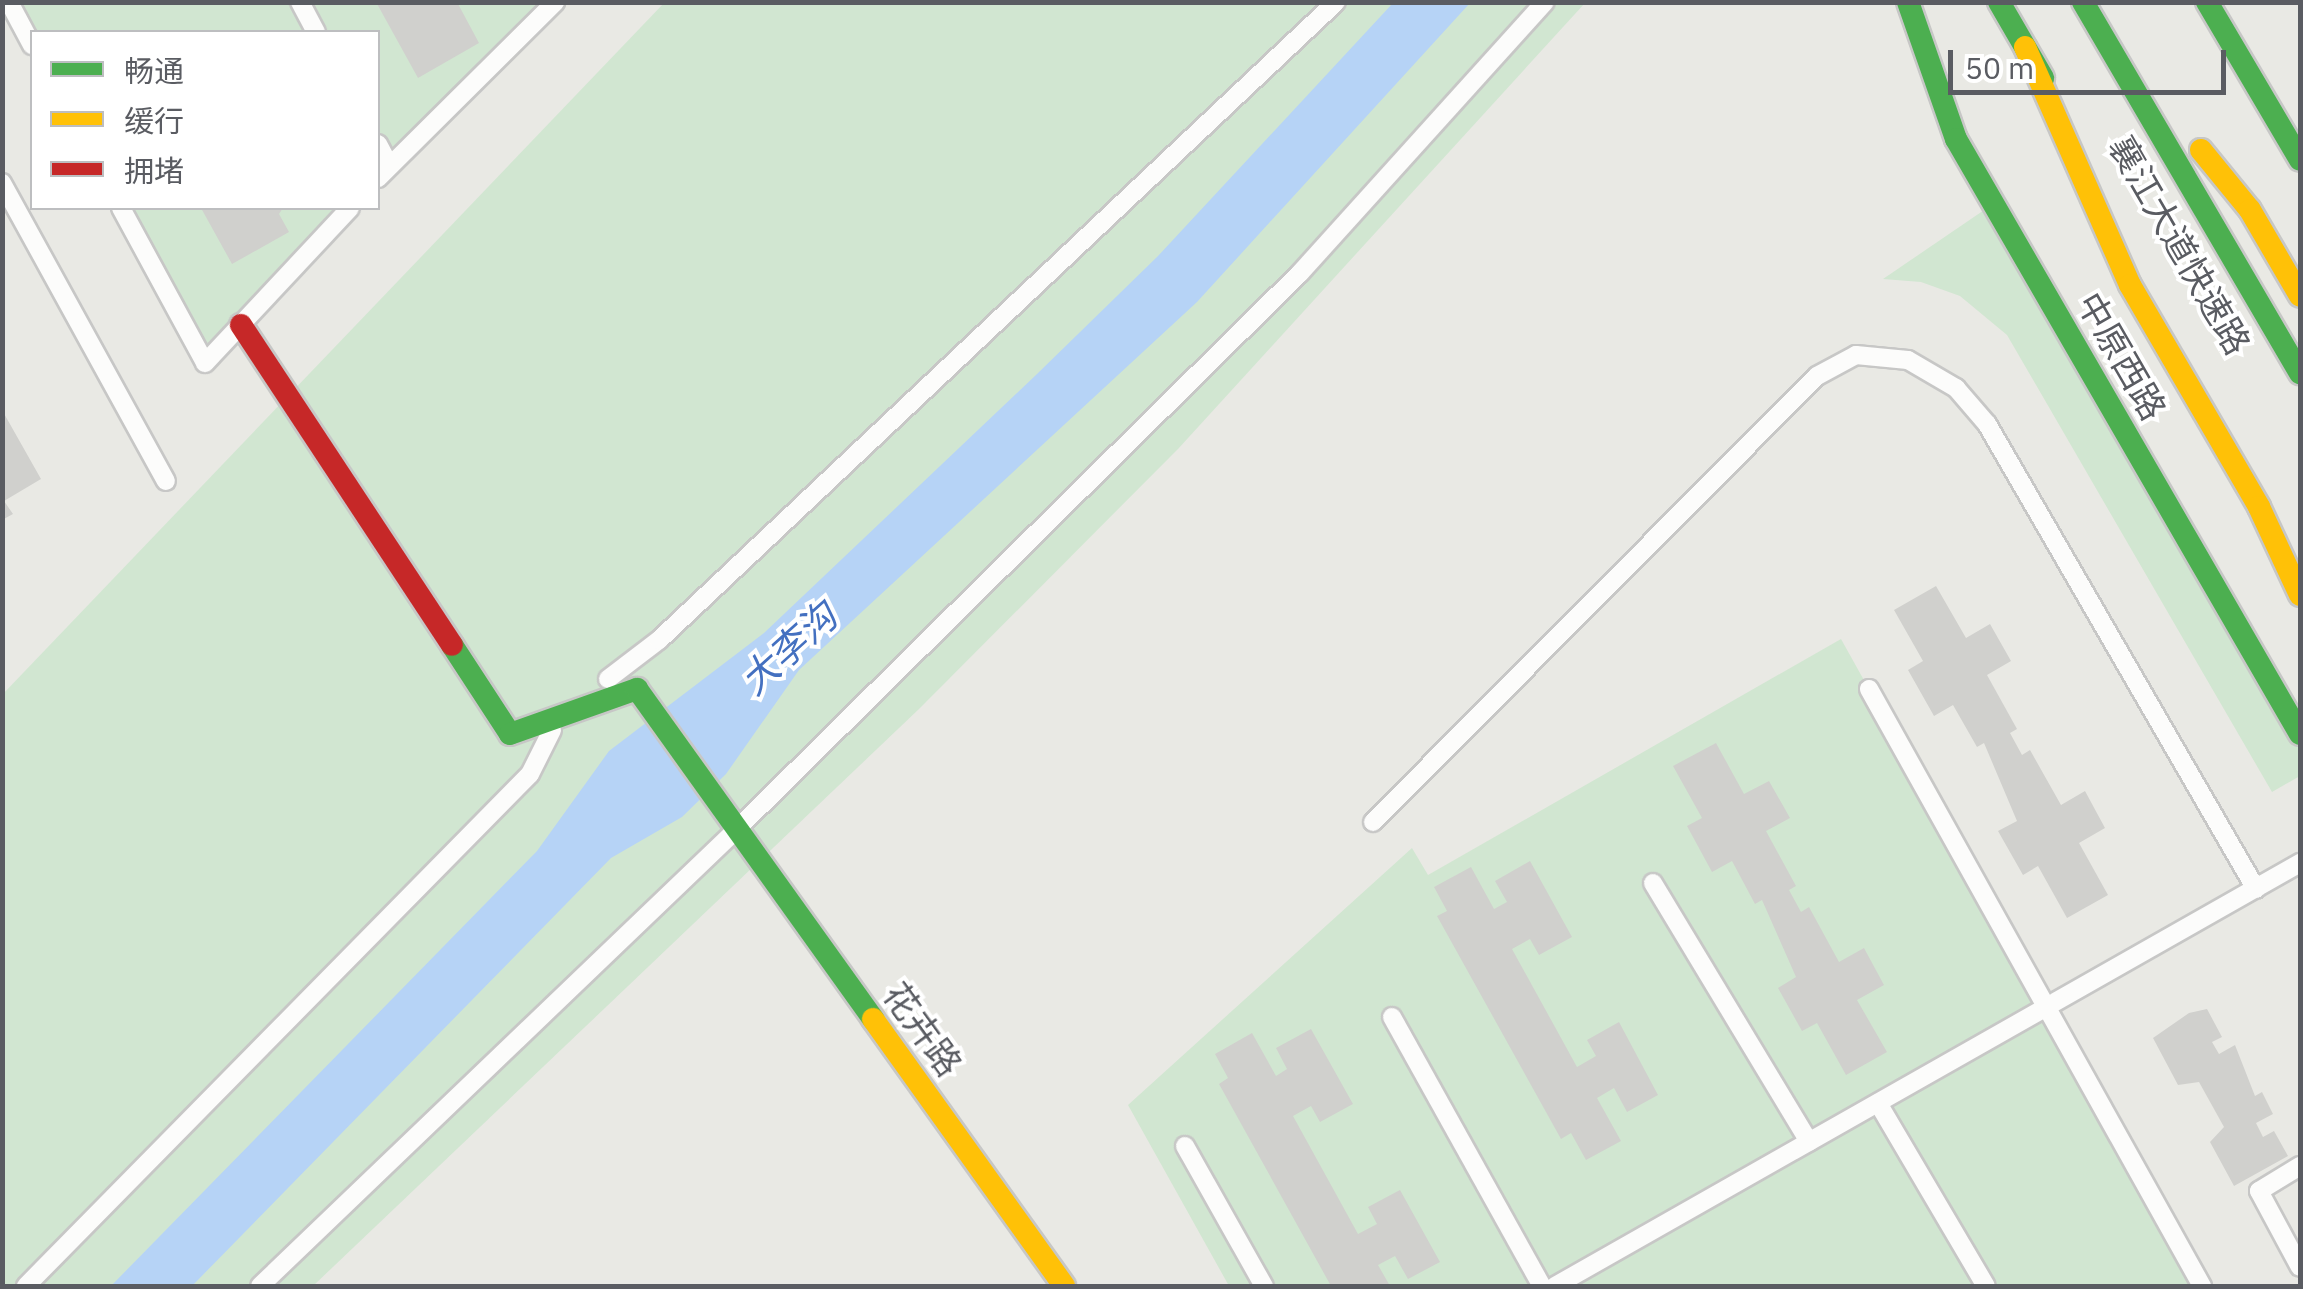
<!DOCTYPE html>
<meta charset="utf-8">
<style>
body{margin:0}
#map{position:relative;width:2303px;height:1289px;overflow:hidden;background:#e9e9e4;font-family:"IBM Plex Sans","Noto Sans SC",sans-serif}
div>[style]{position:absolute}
.green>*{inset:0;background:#d1e6d1}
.water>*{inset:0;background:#b6d3f6}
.building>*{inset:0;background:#d0d0cd}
.roads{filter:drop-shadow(2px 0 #c7c7c6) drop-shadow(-2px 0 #c7c7c6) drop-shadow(0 2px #c7c7c6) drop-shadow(0 -2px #c7c7c6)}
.lane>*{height:18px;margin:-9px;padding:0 9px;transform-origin:9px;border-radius:9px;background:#fcfcfb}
.fast>*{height:22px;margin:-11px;padding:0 11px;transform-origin:11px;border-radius:11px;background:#4caf50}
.slow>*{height:22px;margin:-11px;padding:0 11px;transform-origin:11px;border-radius:11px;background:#ffc107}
.jam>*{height:22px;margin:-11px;padding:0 11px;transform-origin:11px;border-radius:11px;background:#c62828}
span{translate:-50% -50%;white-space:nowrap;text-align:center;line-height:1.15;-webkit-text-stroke:8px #fff;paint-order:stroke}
.street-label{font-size:35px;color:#5a5c62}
.water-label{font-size:38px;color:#4470c0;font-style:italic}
.frame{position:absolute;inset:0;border:5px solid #5a5c62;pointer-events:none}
.legend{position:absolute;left:30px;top:30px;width:350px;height:180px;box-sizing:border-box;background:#fff;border:2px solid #bdbec0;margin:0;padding:12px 18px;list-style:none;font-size:30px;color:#5a5c62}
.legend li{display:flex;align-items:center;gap:20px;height:50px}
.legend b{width:50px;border:2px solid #bdbec0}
.scale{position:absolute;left:1948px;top:50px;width:278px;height:45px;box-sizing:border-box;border:5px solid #5a5c62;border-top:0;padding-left:12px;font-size:30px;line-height:35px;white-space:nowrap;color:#5a5c62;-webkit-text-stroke:8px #fff;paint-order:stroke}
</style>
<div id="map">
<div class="green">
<i style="clip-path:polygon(9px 3px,555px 3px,378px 178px,378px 32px,32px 32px)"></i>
<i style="clip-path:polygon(664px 3px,1585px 3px,1178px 449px,919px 709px,313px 1286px,3px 1286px,2px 695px)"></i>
<i style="clip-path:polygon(1993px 204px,2300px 734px,2300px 776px,2272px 792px,2007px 335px,1960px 296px,1921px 282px,1883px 279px)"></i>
<i style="clip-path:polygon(121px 208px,350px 208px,205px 363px)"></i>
<i style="clip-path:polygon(1841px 639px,2202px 1286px,1229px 1286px,1128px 1105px,1412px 848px,1428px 875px)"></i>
</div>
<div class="water">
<i style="clip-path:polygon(1393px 3px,1470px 3px,1197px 302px,799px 670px,726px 774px,682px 817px,611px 858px,192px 1286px,111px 1286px,537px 851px,609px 751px,764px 633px,1037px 374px,1158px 256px)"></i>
</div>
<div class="building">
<i style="clip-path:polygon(376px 2px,457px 2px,479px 43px,418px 78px)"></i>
<i style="clip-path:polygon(201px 208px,283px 208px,279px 214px,289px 232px,232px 264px)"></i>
<i style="clip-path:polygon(2px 410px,41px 479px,4px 501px,13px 514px,2px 520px)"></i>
<i style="clip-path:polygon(1936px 586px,1966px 638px,1990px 624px,2011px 661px,1987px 675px,2017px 729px,2010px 733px,2022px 755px,2030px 750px,2061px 805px,2085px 791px,2105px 828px,2079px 843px,2108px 895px,2067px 918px,2038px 866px,2023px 875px,1998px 831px,2017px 821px,1984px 743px,1977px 747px,1953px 705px,1934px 716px,1908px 670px,1923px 661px,1894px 610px)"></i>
<i style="clip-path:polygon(1716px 743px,1744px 794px,1769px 781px,1790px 818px,1766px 831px,1796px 886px,1789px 890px,1801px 912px,1809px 907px,1839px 962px,1864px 948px,1884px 985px,1857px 1000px,1887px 1052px,1846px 1075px,1817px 1023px,1802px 1031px,1778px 988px,1796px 977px,1762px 900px,1755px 904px,1732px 861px,1712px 872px,1687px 826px,1702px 818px,1673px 766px)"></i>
<i style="clip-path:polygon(1530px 861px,1572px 937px,1539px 955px,1530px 939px,1512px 949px,1577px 1067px,1596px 1056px,1587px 1040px,1619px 1022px,1658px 1095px,1627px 1112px,1614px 1088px,1597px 1098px,1621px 1141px,1586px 1160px,1571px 1133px,1561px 1139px,1437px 916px,1447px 911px,1434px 887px,1471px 867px,1494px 909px,1507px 902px,1495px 881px)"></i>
<i style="clip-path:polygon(2207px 1009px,2222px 1037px,2212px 1042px,2219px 1054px,2235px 1045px,2255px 1096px,2262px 1092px,2273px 1114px,2256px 1123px,2263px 1137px,2274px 1131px,2288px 1156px,2234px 1186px,2210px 1142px,2224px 1127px,2199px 1082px,2178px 1085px,2153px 1038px,2189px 1013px)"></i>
<i style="clip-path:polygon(1311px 1029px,1353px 1104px,1320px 1122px,1311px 1106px,1293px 1116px,1358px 1234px,1377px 1224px,1368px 1207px,1400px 1190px,1440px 1262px,1408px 1279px,1395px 1256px,1378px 1265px,1390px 1286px,1331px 1286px,1219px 1084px,1228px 1078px,1215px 1054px,1252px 1033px,1276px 1076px,1287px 1069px,1276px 1048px)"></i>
</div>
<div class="roads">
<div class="lane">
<i style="left:9px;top:2px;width:49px;rotate:61.9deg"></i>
<i style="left:300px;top:2px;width:34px;rotate:62deg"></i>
<i style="left:378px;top:144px;width:24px;rotate:62deg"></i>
<i style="left:378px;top:178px;width:250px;rotate:-44.8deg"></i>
<i style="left:2px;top:183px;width:340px;rotate:61.2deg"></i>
<i style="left:121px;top:208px;width:176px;rotate:61.5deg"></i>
<i style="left:205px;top:363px;width:212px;rotate:-46.9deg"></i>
<i style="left:608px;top:679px;width:64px;rotate:-37.4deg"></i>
<i style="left:659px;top:640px;width:930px;rotate:-43.3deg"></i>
<i style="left:1869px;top:689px;width:684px;rotate:60.85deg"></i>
<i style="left:1373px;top:822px;width:629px;rotate:-45.13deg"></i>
<i style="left:1817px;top:376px;width:44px;rotate:-28.3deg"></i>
<i style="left:1856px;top:355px;width:52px;rotate:5.5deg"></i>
<i style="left:1908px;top:360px;width:56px;rotate:30.3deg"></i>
<i style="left:1956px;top:388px;width:48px;rotate:49.3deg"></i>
<i style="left:1987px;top:424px;width:537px;rotate:59.95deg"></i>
<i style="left:1653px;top:883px;width:302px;rotate:58.9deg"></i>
<i style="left:1392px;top:1017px;width:308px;rotate:60.9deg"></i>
<i style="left:1878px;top:1103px;width:212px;rotate:59.5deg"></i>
<i style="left:1185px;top:1146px;width:161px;rotate:60.6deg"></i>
<i style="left:2300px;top:1166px;width:48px;rotate:148.6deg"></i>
<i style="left:2259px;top:1191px;width:86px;rotate:61.7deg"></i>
<i style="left:26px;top:1286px;width:718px;rotate:-45.45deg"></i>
<i style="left:530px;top:774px;width:49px;rotate:-63.4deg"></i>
<i style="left:260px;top:1286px;width:661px;rotate:-43.77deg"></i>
<i style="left:737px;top:829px;width:791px;rotate:-44.64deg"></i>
<i style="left:1300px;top:273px;width:365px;rotate:-47.9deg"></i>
<i style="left:1555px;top:1286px;width:857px;rotate:-29.59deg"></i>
</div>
<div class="fast">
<i style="left:1908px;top:2px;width:145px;rotate:70.7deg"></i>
<i style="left:1956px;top:139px;width:687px;rotate:59.97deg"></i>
<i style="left:1999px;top:2px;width:88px;rotate:59.9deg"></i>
<i style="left:2083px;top:2px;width:430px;rotate:59.7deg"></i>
<i style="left:2207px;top:2px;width:183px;rotate:59.5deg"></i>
<i style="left:452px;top:645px;width:106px;rotate:56.9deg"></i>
<i style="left:510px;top:734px;width:135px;rotate:-19.5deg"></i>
<i style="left:637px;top:689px;width:406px;rotate:54.4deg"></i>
</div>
<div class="slow">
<i style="left:2025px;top:47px;width:260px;rotate:66.2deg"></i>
<i style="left:2130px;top:285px;width:257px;rotate:59.8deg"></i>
<i style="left:2259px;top:507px;width:97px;rotate:65deg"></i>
<i style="left:2201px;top:150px;width:77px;rotate:50.8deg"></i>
<i style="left:2250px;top:210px;width:99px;rotate:59.8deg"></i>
<i style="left:873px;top:1019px;width:328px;rotate:54.4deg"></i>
</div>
<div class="jam">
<i style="left:241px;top:325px;width:383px;rotate:56.6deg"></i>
</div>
</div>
<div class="street-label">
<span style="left:2180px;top:245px;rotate:60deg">襄江大道快速路</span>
<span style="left:2122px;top:356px;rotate:60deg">中原西路</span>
<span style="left:923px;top:1029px;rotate:54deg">花卉路</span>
</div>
<div class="water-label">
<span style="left:788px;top:648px;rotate:-42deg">大李沟</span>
</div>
<div class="frame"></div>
<ul class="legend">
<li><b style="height:12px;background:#4caf50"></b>畅通</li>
<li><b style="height:12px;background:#ffc107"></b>缓行</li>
<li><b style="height:12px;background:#c62828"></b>拥堵</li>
</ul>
<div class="scale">50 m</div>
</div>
